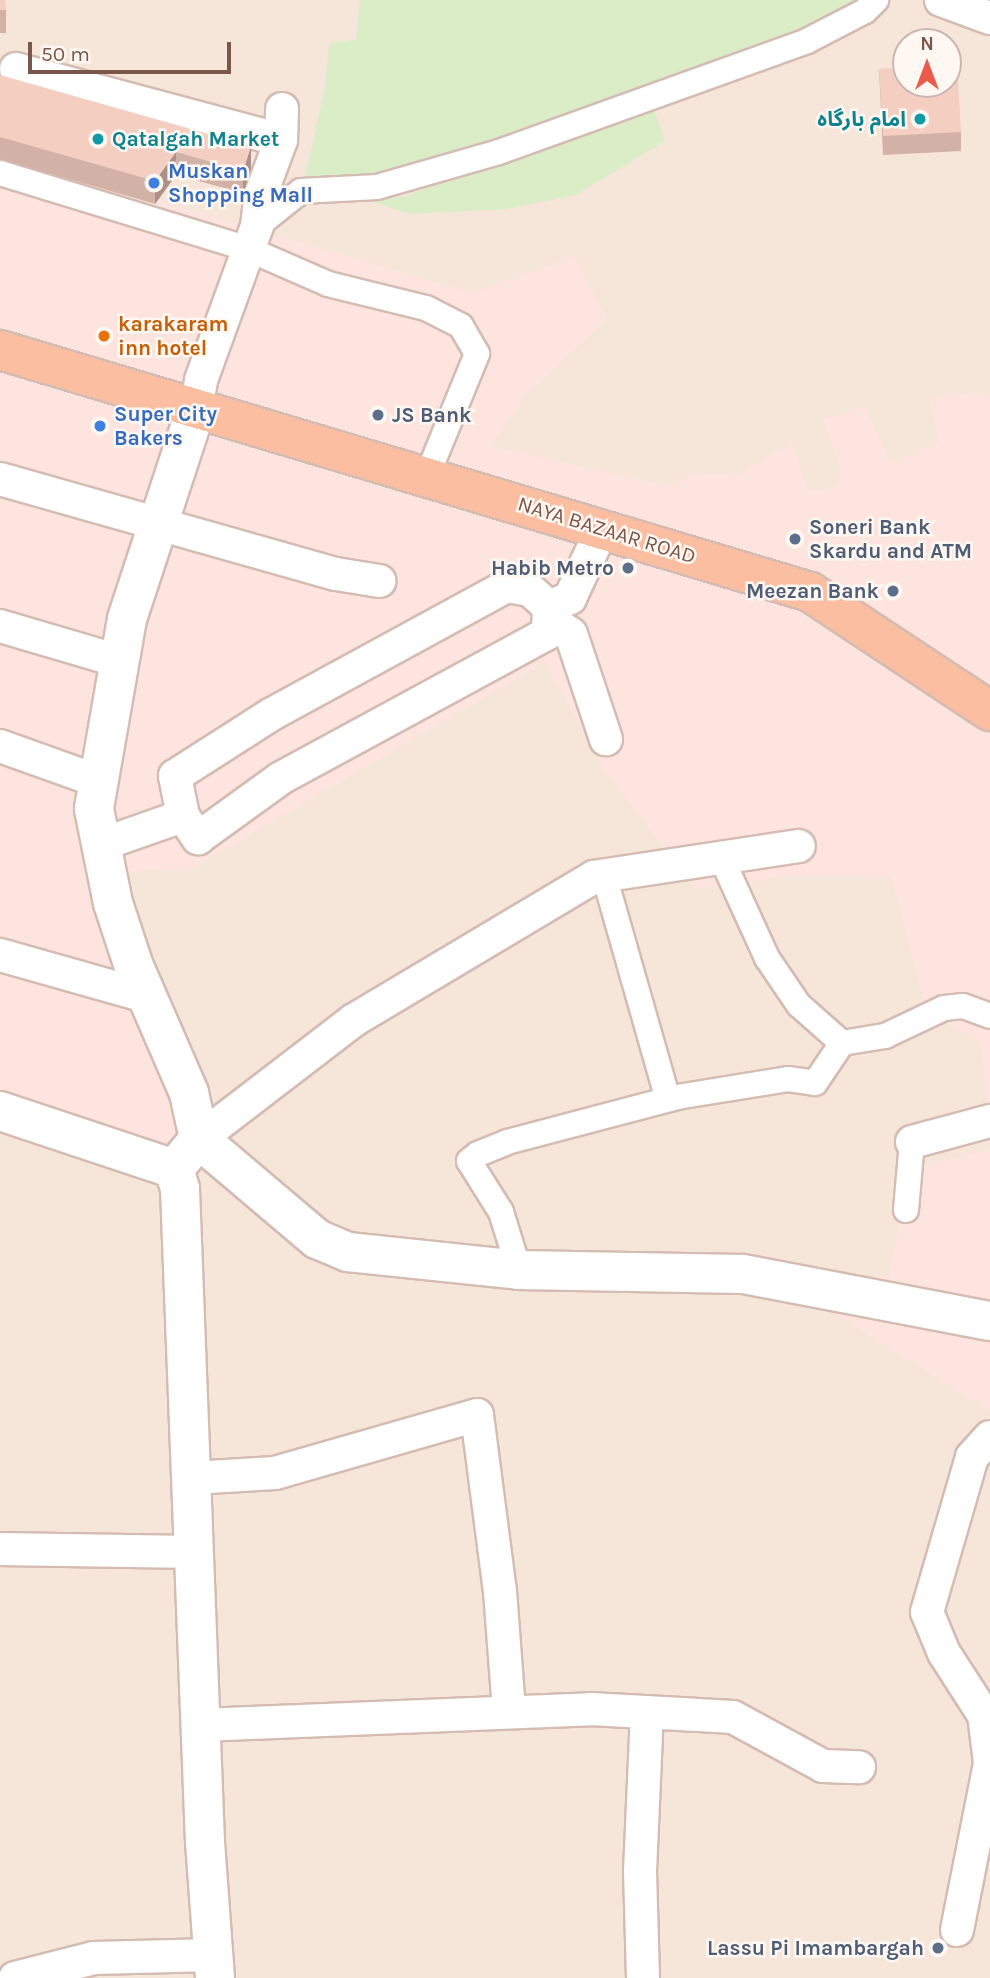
<!DOCTYPE html>
<meta charset="utf-8">
<style>
body{margin:0}
#map{position:relative;width:990px;height:1978px;overflow:hidden;background:#fdf4eb;font-family:Karla,"Noto Sans Arabic",sans-serif}
div>[style]{position:absolute}
.residential>*{inset:0;background:#f6e5d9}
.commercial>*{inset:0;background:#fee4de}
.green>*{inset:0;background:#dbedc7}
.roads{filter:drop-shadow(2px 0 #d4bcb2) drop-shadow(-2px 0 #d4bcb2) drop-shadow(0 2px #d4bcb2) drop-shadow(0 -2px #d4bcb2)}
.pedestrian>*{height:24px;margin:-12px;padding:0 12px;transform-origin:12px;border-radius:12px;background:#fff}
.minor>*{height:32px;margin:-16px;padding:0 16px;transform-origin:16px;border-radius:16px;background:#fff}
.tertiary>*{height:38px;margin:-19px;padding:0 19px;transform-origin:19px;border-radius:19px;background:#fff}
.secondary>*{height:38px;margin:-19px;padding:0 19px;transform-origin:19px;border-radius:19px;background:#fff}
.trunk>*{height:38px;margin:-19px;padding:0 19px;transform-origin:19px;border-radius:19px;background:#fbbea1}
.wall>*{inset:0;background:#d2b2a6}
.shaded-wall>*{inset:0;background:#ab9187}
.building>*{inset:0;background:#f4cfc1}
.dots>*{width:19px;height:19px;translate:-50% -50%;box-sizing:border-box;border:4px solid #fff8f2;border-radius:50%}
span{translate:-50% -50%;white-space:nowrap;text-align:center;line-height:1.15;-webkit-text-stroke:5px #fff8f2;paint-order:stroke}
.culture-label{font-size:21px;color:#0d838f;font-weight:700}
.right{translate:-100% -50%;text-align:right}
.left{translate:0 -50%;text-align:left}
.shop-label{font-size:21px;color:#366cbe;font-weight:700}
.food-label{font-size:21px;color:#c56008;font-weight:700}
.service-label{font-size:21px;color:#4e5e75;font-weight:700}
.street-label{font-size:21px;color:#7b564b}
.north{position:absolute;left:892px;top:28px;width:70px;height:70px;box-sizing:border-box;background:#fff8f2;border:2px solid #cab7af;border-radius:50%;rotate:0deg;font-size:19px;font-weight:700;line-height:28px;text-align:center;color:#7b564b}
.north::after{content:'';display:block;margin:auto;width:24px;height:32px;background:#eb5b4c;clip-path:polygon(50% 0,100% 100%,50% 72%,0 100%)}
.scale{position:absolute;left:28px;top:42px;width:203px;height:32px;box-sizing:border-box;border:4px solid #7b564b;border-top:0;padding-left:9px;font-size:21px;line-height:24px;white-space:nowrap;color:#7b564b;-webkit-text-stroke:5px #fff8f2;paint-order:stroke}
</style>
<div id="map">
<div class="residential">
<i style="clip-path:polygon(evenodd,0 0,990px 0,990px 1978px,0 1978px,0 0,906px 42px,948px 42px,948px 84px,906px 84px,906px 42px)"></i>
</div>
<div class="commercial">
<i style="clip-path:polygon(0 154px,473px 293px,574px 256px,607px 319px,525px 396px,491px 446px,671px 486px,694px 473px,740px 475px,792px 441px,808px 491px,833px 488px,842px 472px,823px 419px,865px 407px,891px 464px,939px 442px,930px 400px,977px 391px,990px 397px,990px 1129px,980px 1040px,928px 1015px,891px 876px,795px 875px,696px 889px,603px 768px,545px 662px,195px 867px,97px 874px,196px 1168px,174px 1190px,0 1135px)"></i>
<i style="clip-path:polygon(990px 1149px,990px 1411px,752px 1262px,889px 1278px,909px 1171px)"></i>
</div>
<div class="green">
<i style="clip-path:polygon(360px 0,859px 0,858px 7px,823px 28px,429px 164px,375px 174px,305px 178px,325px 87px,329px 43px,356px 40px)"></i>
<i style="clip-path:polygon(651px 102px,665px 141px,576px 195px,507px 209px,409px 214px,367px 200px,407px 196px,483px 162px)"></i>
</div>
<div class="roads">
<div class="pedestrian">
<i style="left:0;top:173px;width:259px;rotate:17deg"></i>
<i style="left:248px;top:249px;width:87px;rotate:23.6deg"></i>
<i style="left:328px;top:284px;width:101px;rotate:13.8deg"></i>
<i style="left:426px;top:308px;width:39px;rotate:27deg"></i>
<i style="left:461px;top:326px;width:32px;rotate:60deg"></i>
<i style="left:477px;top:354px;width:132px;rotate:112.3deg"></i>
<i style="left:257px;top:226px;width:56px;rotate:-38.5deg"></i>
<i style="left:301px;top:191px;width:76px;rotate:-3deg"></i>
<i style="left:377px;top:187px;width:127px;rotate:-16deg"></i>
<i style="left:499px;top:152px;width:327px;rotate:-19.8deg"></i>
<i style="left:807px;top:41px;width:65px;rotate:-27.3deg"></i>
<i style="left:865px;top:11px;width:16px;rotate:-45deg"></i>
<i style="left:721px;top:857px;width:111px;rotate:65.5deg"></i>
<i style="left:767px;top:958px;width:57px;rotate:55.8deg"></i>
<i style="left:799px;top:1005px;width:57px;rotate:41.5deg"></i>
<i style="left:842px;top:1043px;width:44px;rotate:-9.2deg"></i>
<i style="left:885px;top:1036px;width:65px;rotate:-25.4deg"></i>
<i style="left:944px;top:1008px;width:19px;rotate:-6deg"></i>
<i style="left:963px;top:1006px;width:29px;rotate:20deg"></i>
<i style="left:604px;top:875px;width:233px;rotate:74.1deg"></i>
<i style="left:906px;top:1210px;width:68px;rotate:-85deg"></i>
<i style="left:519px;top:1270px;width:61px;rotate:-107.2deg"></i>
<i style="left:501px;top:1212px;width:60px;rotate:-122.1deg"></i>
<i style="left:469px;top:1161px;width:11px;rotate:-38deg"></i>
<i style="left:478px;top:1154px;width:31px;rotate:-22deg"></i>
<i style="left:507px;top:1142px;width:176px;rotate:-14.8deg"></i>
<i style="left:677px;top:1097px;width:112px;rotate:-9.2deg"></i>
<i style="left:788px;top:1079px;width:27px;rotate:8deg"></i>
<i style="left:815px;top:1083px;width:48px;rotate:-56deg"></i>
</div>
<div class="minor">
<i style="left:941px;top:0;width:52px;rotate:20.2deg"></i>
<i style="left:16px;top:69px;width:274px;rotate:15deg"></i>
<i style="left:196px;top:409px;width:29px;rotate:-80deg"></i>
<i style="left:201px;top:380px;width:164px;rotate:-70deg"></i>
<i style="left:257px;top:226px;width:32px;rotate:-83deg"></i>
<i style="left:261px;top:194px;width:58px;rotate:-69.7deg"></i>
<i style="left:281px;top:140px;width:31px;rotate:-88deg"></i>
<i style="left:0;top:479px;width:349px;rotate:15.8deg"></i>
<i style="left:336px;top:574px;width:44px;rotate:9.2deg"></i>
<i style="left:0;top:626px;width:124px;rotate:16.4deg"></i>
<i style="left:548px;top:633px;width:13px;rotate:-32deg"></i>
<i style="left:559px;top:626px;width:14px;rotate:34deg"></i>
<i style="left:571px;top:634px;width:111px;rotate:71.6deg"></i>
<i style="left:0;top:746px;width:104px;rotate:19.7deg"></i>
<i style="left:183px;top:816px;width:27px;rotate:56deg"></i>
<i style="left:198px;top:838px;width:102px;rotate:-35.9deg"></i>
<i style="left:281px;top:778px;width:304px;rotate:-28.5deg"></i>
<i style="left:548px;top:633px;width:26px;rotate:-88deg"></i>
<i style="left:100px;top:845px;width:88px;rotate:-19.3deg"></i>
<i style="left:183px;top:816px;width:41px;rotate:-101.3deg"></i>
<i style="left:175px;top:776px;width:115px;rotate:-32.6deg"></i>
<i style="left:272px;top:714px;width:268px;rotate:-28.6deg"></i>
<i style="left:507px;top:586px;width:23px;rotate:10deg"></i>
<i style="left:530px;top:590px;width:25px;rotate:42deg"></i>
<i style="left:549px;top:607px;width:23px;rotate:-23deg"></i>
<i style="left:570px;top:598px;width:76px;rotate:-65.1deg"></i>
<i style="left:0;top:955px;width:151px;rotate:15.8deg"></i>
<i style="left:199px;top:1139px;width:195px;rotate:-37.5deg"></i>
<i style="left:354px;top:1020px;width:279px;rotate:-30.8deg"></i>
<i style="left:594px;top:877px;width:207px;rotate:-8.6deg"></i>
<i style="left:912px;top:1142px;width:81px;rotate:-15.1deg"></i>
<i style="left:192px;top:1478px;width:83px;rotate:-3.4deg"></i>
<i style="left:275px;top:1473px;width:210px;rotate:-16deg"></i>
<i style="left:477px;top:1415px;width:177px;rotate:82.6deg"></i>
<i style="left:500px;top:1591px;width:121px;rotate:85.7deg"></i>
<i style="left:0;top:1549px;width:195px;rotate:0.9deg"></i>
<i style="left:201px;top:1725px;width:390px;rotate:-2.3deg"></i>
<i style="left:591px;top:1709px;width:142px;rotate:3.2deg"></i>
<i style="left:733px;top:1717px;width:102px;rotate:28.6deg"></i>
<i style="left:823px;top:1766px;width:36px;rotate:2deg"></i>
<i style="left:957px;top:1930px;width:170px;rotate:-78.8deg"></i>
<i style="left:990px;top:1763px;width:48px;rotate:-97.1deg"></i>
<i style="left:984px;top:1715px;width:74px;rotate:-122.8deg"></i>
<i style="left:944px;top:1653px;width:44px;rotate:-112.5deg"></i>
<i style="left:927px;top:1612px;width:161px;rotate:-73.8deg"></i>
<i style="left:972px;top:1457px;width:27px;rotate:-48deg"></i>
<i style="left:15px;top:1978px;width:81px;rotate:-14.2deg"></i>
<i style="left:94px;top:1958px;width:119px;rotate:-1.4deg"></i>
<i style="left:643px;top:1978px;width:106px;rotate:-91.6deg"></i>
<i style="left:640px;top:1872px;width:160px;rotate:-87.5deg"></i>
</div>
<div class="tertiary">
<i style="left:196px;top:409px;width:221px;rotate:108.2deg"></i>
<i style="left:127px;top:619px;width:193px;rotate:99.9deg"></i>
<i style="left:94px;top:809px;width:96px;rotate:78.6deg"></i>
<i style="left:113px;top:903px;width:64px;rotate:71.8deg"></i>
<i style="left:133px;top:964px;width:141px;rotate:66.5deg"></i>
<i style="left:189px;top:1093px;width:47px;rotate:77.7deg"></i>
<i style="left:174px;top:1169px;width:21px;rotate:73deg"></i>
<i style="left:180px;top:1189px;width:653px;rotate:87.81deg"></i>
<i style="left:205px;top:1842px;width:136px;rotate:85.8deg"></i>
</div>
<div class="secondary">
<i style="left:0;top:1111px;width:183px;rotate:18.4deg"></i>
<i style="left:174px;top:1169px;width:39px;rotate:-50deg"></i>
<i style="left:199px;top:1139px;width:155px;rotate:40.3deg"></i>
<i style="left:317px;top:1239px;width:34px;rotate:23deg"></i>
<i style="left:348px;top:1252px;width:172px;rotate:6deg"></i>
<i style="left:519px;top:1270px;width:224px;rotate:1deg"></i>
<i style="left:743px;top:1274px;width:251px;rotate:10.8deg"></i>
</div>
<div class="trunk">
<i style="left:0;top:350px;width:845px;rotate:16.63deg"></i>
<i style="left:810px;top:592px;width:216px;rotate:33.5deg"></i>
</div>
</div>
<div class="wall">
<i style="clip-path:polygon(0 0,6px 10px,6px 33px,0 33px)"></i>
<i style="clip-path:polygon(879px 69px,961px 132px,961px 151px,883px 155px)"></i>
<i style="clip-path:polygon(0 75px,251px 168px,243px 193px,176px 175px,155px 204px,0 159px)"></i>
</div>
<div class="shaded-wall">
<i style="clip-path:polygon(251px 146px,251px 168px,243px 193px,243px 171px)"></i>
<i style="clip-path:polygon(176px 152px,176px 175px,155px 204px,155px 181px)"></i>
</div>
<div class="building">
<i style="clip-path:polygon(0 0,5px 0,6px 10px,0 10px)"></i>
<i style="clip-path:polygon(948px 65px,957px 65px,961px 132px,883px 136px,879px 69px,906px 67px,906px 84px,948px 84px)"></i>
<i style="clip-path:polygon(0 75px,251px 146px,243px 171px,176px 152px,155px 181px,0 137px)"></i>
</div>
<div class="dots">
<i style="left:920px;top:119px;background:#0f9aa8"></i>
<i style="left:98px;top:139px;background:#0f9aa8"></i>
<i style="left:154px;top:183px;background:#3f7fe0"></i>
<i style="left:104px;top:336px;background:#e8710a"></i>
<i style="left:378px;top:415px;background:#5c6f8a"></i>
<i style="left:100px;top:426px;background:#3f7fe0"></i>
<i style="left:795px;top:539px;background:#5c6f8a"></i>
<i style="left:628px;top:568px;background:#5c6f8a"></i>
<i style="left:893px;top:591px;background:#5c6f8a"></i>
<i style="left:938px;top:1948px;background:#5c6f8a"></i>
</div>
<div class="culture-label">
<span class="right" style="left:906px;top:119px">امام بارگاہ</span>
<span class="left" style="left:112px;top:139px">Qatalgah Market</span>
</div>
<div class="shop-label">
<span class="left" style="left:168px;top:183px">Muskan<br>Shopping Mall</span>
<span class="left" style="left:114px;top:426px">Super City<br>Bakers</span>
</div>
<div class="food-label">
<span class="left" style="left:118px;top:336px">karakaram<br>inn hotel</span>
</div>
<div class="service-label">
<span class="left" style="left:392px;top:415px">JS Bank</span>
<span class="left" style="left:809px;top:539px">Soneri Bank<br>Skardu and ATM</span>
<span class="right" style="left:614px;top:568px">Habib Metro</span>
<span class="right" style="left:879px;top:591px">Meezan Bank</span>
<span class="right" style="left:924px;top:1948px">Lassu Pi Imambargah</span>
</div>
<div class="street-label">
<span style="left:607px;top:530px;rotate:17deg">NAYA BAZAAR ROAD</span>
</div>
<div class="north">N</div>
<div class="scale">50 m</div>
</div>
